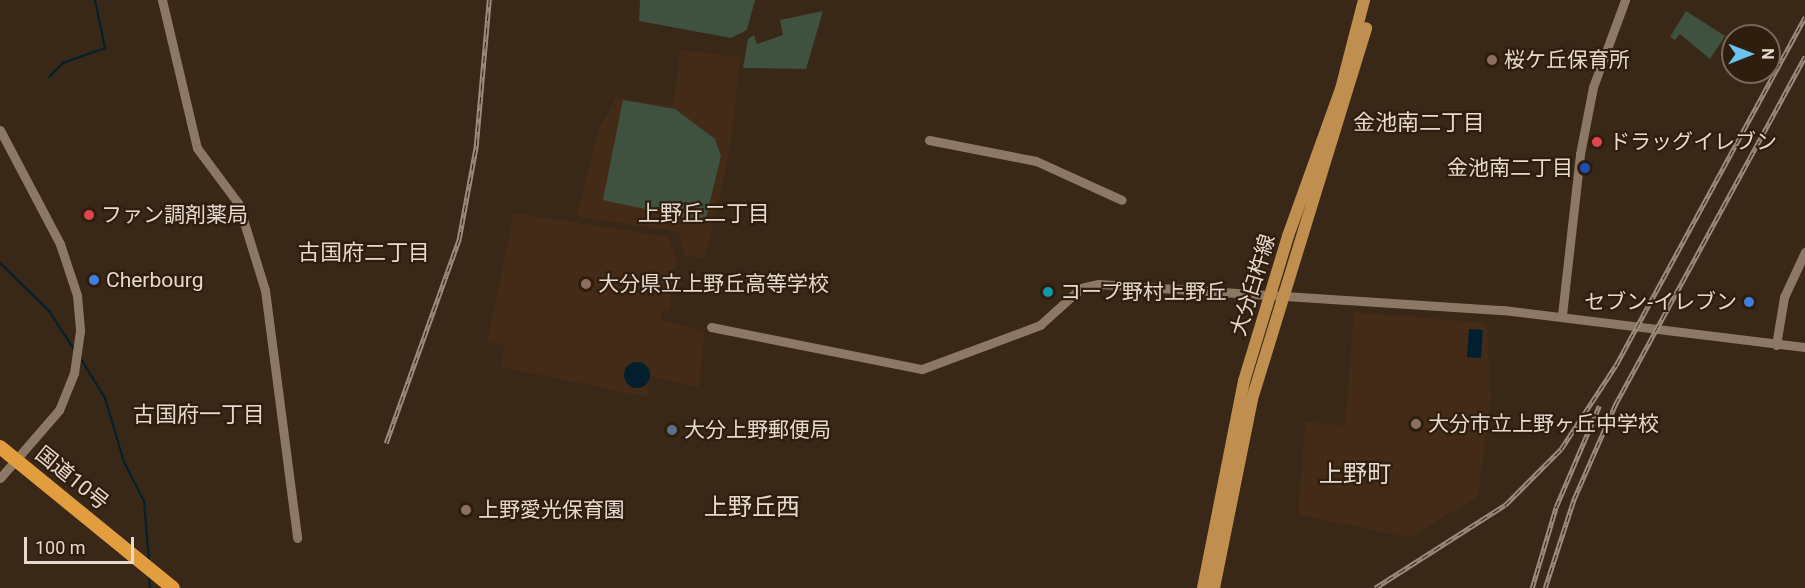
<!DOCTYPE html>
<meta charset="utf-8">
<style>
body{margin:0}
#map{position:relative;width:1805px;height:588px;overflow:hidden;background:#392717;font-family:Roboto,"Noto Sans JP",sans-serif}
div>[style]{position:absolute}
.built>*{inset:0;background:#432b17}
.green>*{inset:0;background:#3e523f}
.water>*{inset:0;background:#021f2e;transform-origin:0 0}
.round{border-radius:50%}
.stream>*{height:2px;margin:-1px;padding:0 1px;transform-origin:1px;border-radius:1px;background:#021f2e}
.minor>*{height:9px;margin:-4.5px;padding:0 4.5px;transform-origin:4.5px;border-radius:4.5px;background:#8d7765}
.major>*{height:12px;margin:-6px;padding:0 6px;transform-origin:6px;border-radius:6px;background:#c08e4e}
.highway>*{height:14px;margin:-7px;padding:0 7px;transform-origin:7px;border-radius:7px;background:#e29d3e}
.rail>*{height:4.5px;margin-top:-2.25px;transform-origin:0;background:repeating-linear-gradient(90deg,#2f1d0e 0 7px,#9a8b7e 0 14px);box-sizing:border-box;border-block:2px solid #9a8b7e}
.dots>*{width:16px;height:16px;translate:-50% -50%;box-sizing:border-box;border:3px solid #2f1d0e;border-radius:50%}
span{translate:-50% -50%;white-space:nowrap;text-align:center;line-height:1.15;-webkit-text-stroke:4.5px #2f1d0e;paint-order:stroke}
.poi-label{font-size:21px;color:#e6d9d0}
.left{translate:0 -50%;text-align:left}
.right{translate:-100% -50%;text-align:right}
.street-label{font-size:21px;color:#e6d9d0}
.neighbourhood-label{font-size:22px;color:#e6d9d0}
.quarter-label{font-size:24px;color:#e6d9d0}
.north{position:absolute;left:1721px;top:24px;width:60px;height:60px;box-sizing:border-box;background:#2f1d0e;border:2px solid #78685c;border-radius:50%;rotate:90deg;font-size:16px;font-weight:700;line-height:24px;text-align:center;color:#e6d9d0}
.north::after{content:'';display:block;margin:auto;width:21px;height:27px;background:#69c4f1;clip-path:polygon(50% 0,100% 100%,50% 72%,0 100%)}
.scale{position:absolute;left:24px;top:537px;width:110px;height:27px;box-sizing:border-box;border:3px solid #e6d9d0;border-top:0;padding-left:8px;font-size:18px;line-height:21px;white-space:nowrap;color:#e6d9d0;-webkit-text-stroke:4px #2f1d0e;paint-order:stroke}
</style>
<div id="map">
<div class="built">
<i style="clip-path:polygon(680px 50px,741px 57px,729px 155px,705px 259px,684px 255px,679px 232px,576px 216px,600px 127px,616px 98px,673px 106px)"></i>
<i style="clip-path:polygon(514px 213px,669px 237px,676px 259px,669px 311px,663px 310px,660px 319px,705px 332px,699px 387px,651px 377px,647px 397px,500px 367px,505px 346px,487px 342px)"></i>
<i style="clip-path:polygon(1354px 312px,1487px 323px,1491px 397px,1478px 496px,1409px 538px,1298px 514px,1305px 422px,1345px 425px)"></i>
</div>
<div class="green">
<i style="clip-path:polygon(640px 0,755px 0,747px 30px,731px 38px,639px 21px)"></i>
<i style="clip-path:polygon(823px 11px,806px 69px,743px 68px,748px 39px,754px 35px,757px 44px,783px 35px,780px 20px)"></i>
<i style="clip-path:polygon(1686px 11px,1725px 36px,1710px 59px,1680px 34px,1675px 40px,1670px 37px)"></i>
<i style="clip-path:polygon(623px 100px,675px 109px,715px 139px,721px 156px,705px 222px,603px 200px)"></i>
</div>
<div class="water">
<i style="left:1469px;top:329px;width:14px;height:28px;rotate:4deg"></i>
<i class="round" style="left:624px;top:362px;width:26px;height:26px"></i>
</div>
<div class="stream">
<i style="left:49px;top:77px;width:20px;rotate:-45deg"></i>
<i style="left:63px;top:63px;width:45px;rotate:-19.7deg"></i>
<i style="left:105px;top:48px;width:49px;rotate:-101.8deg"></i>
<i style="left:0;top:263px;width:69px;rotate:44.4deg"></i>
<i style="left:49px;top:311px;width:45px;rotate:56.7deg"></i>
<i style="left:79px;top:356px;width:49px;rotate:58.2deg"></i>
<i style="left:105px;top:398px;width:67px;rotate:73.5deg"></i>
<i style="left:124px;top:462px;width:44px;rotate:62.9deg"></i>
<i style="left:144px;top:501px;width:59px;rotate:85.2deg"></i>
<i style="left:149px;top:575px;width:13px;rotate:86deg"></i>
</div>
<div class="minor">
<i style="left:162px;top:0;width:152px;rotate:76.7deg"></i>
<i style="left:197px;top:148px;width:69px;rotate:53.3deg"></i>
<i style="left:238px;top:203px;width:91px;rotate:72.8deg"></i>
<i style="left:265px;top:290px;width:250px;rotate:82.6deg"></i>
<i style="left:0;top:130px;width:129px;rotate:62.2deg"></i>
<i style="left:60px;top:244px;width:54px;rotate:71.6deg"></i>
<i style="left:77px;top:295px;width:36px;rotate:85deg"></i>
<i style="left:80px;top:331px;width:42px;rotate:98.1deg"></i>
<i style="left:74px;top:373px;width:40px;rotate:112deg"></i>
<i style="left:59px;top:410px;width:90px;rotate:130.9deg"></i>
<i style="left:929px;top:140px;width:109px;rotate:11.1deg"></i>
<i style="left:1036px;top:161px;width:94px;rotate:24.4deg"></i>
<i style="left:1562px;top:315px;width:162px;rotate:-83.6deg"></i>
<i style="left:1580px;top:154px;width:68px;rotate:-79deg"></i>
<i style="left:1593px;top:87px;width:93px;rotate:-69.8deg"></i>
<i style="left:711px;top:327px;width:215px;rotate:11.3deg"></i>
<i style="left:922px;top:369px;width:126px;rotate:-20.4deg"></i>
<i style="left:1040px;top:325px;width:55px;rotate:-42.1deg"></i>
<i style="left:1081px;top:288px;width:18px;rotate:-13deg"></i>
<i style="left:1099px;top:284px;width:405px;rotate:3.7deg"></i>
<i style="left:1503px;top:310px;width:304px;rotate:7deg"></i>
<i style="left:1776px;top:345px;width:49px;rotate:-80.5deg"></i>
<i style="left:1784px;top:297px;width:50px;rotate:-65deg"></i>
</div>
<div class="major">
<i style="left:1203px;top:588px;width:211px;rotate:-78.8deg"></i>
<i style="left:1244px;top:381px;width:152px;rotate:-73.1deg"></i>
<i style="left:1288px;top:236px;width:156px;rotate:-70.2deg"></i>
<i style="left:1341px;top:89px;width:92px;rotate:-75.5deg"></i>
<i style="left:1214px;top:588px;width:193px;rotate:-78.6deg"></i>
<i style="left:1252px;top:399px;width:388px;rotate:-72.9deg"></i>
</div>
<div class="highway">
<i style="left:0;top:447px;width:223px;rotate:39.2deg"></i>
</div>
<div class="rail">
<i style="left:386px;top:443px;width:217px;rotate:-70.3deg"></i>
<i style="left:459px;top:239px;width:95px;rotate:-79.6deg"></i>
<i style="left:476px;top:146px;width:147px;rotate:-84.9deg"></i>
<i style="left:1375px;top:588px;width:154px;rotate:-32.6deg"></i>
<i style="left:1505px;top:505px;width:79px;rotate:-45deg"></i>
<i style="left:1561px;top:449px;width:100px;rotate:-56.8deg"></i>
<i style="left:1616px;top:365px;width:396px;rotate:-61.5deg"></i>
<i style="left:1532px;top:588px;width:84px;rotate:-73.5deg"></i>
<i style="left:1556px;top:507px;width:110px;rotate:-66.9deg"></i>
<i style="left:1545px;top:588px;width:94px;rotate:-72deg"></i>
<i style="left:1574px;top:499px;width:103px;rotate:-66.4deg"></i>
<i style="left:1615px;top:405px;width:397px;rotate:-61.4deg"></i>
</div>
<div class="dots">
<i style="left:1492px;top:60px;background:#8d6e63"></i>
<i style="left:1597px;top:142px;background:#e0444e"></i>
<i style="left:1585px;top:168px;background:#1a4fb4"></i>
<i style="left:89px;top:215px;background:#e0444e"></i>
<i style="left:94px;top:280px;background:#3f7fe0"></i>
<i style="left:586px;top:284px;background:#8d6e63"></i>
<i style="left:1048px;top:292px;background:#0f9aa8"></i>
<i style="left:1749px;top:302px;background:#3f7fe0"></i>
<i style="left:1416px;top:424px;background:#8d6e63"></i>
<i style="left:672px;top:430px;background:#5c6f8a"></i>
<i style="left:466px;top:510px;background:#8d6e63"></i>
</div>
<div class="poi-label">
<span class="left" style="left:1504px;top:60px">桜ケ丘保育所</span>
<span class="left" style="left:1609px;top:142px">ドラッグイレブン</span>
<span class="right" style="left:1573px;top:168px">金池南二丁目</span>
<span class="left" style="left:101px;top:215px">ファン調剤薬局</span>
<span class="left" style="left:106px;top:280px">Cherbourg</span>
<span class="left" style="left:598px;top:284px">大分県立上野丘高等学校</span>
<span class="left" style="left:1060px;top:292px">コープ野村上野丘</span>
<span class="right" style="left:1737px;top:302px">セブン-イレブン</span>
<span class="left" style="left:1428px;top:424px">大分市立上野ヶ丘中学校</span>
<span class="left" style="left:684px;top:430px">大分上野郵便局</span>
<span class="left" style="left:478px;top:510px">上野愛光保育園</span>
</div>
<div class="street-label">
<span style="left:1253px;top:285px;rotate:-73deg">大分臼杵線</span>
<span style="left:72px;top:478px;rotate:39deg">国道10号</span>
</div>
<div class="neighbourhood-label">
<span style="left:1419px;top:123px">金池南二丁目</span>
<span style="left:704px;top:214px">上野丘二丁目</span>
<span style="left:364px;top:253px">古国府二丁目</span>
<span style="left:199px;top:415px">古国府一丁目</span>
</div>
<div class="quarter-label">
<span style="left:1355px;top:475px">上野町</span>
<span style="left:752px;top:508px">上野丘西</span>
</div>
<div class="north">N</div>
<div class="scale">100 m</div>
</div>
